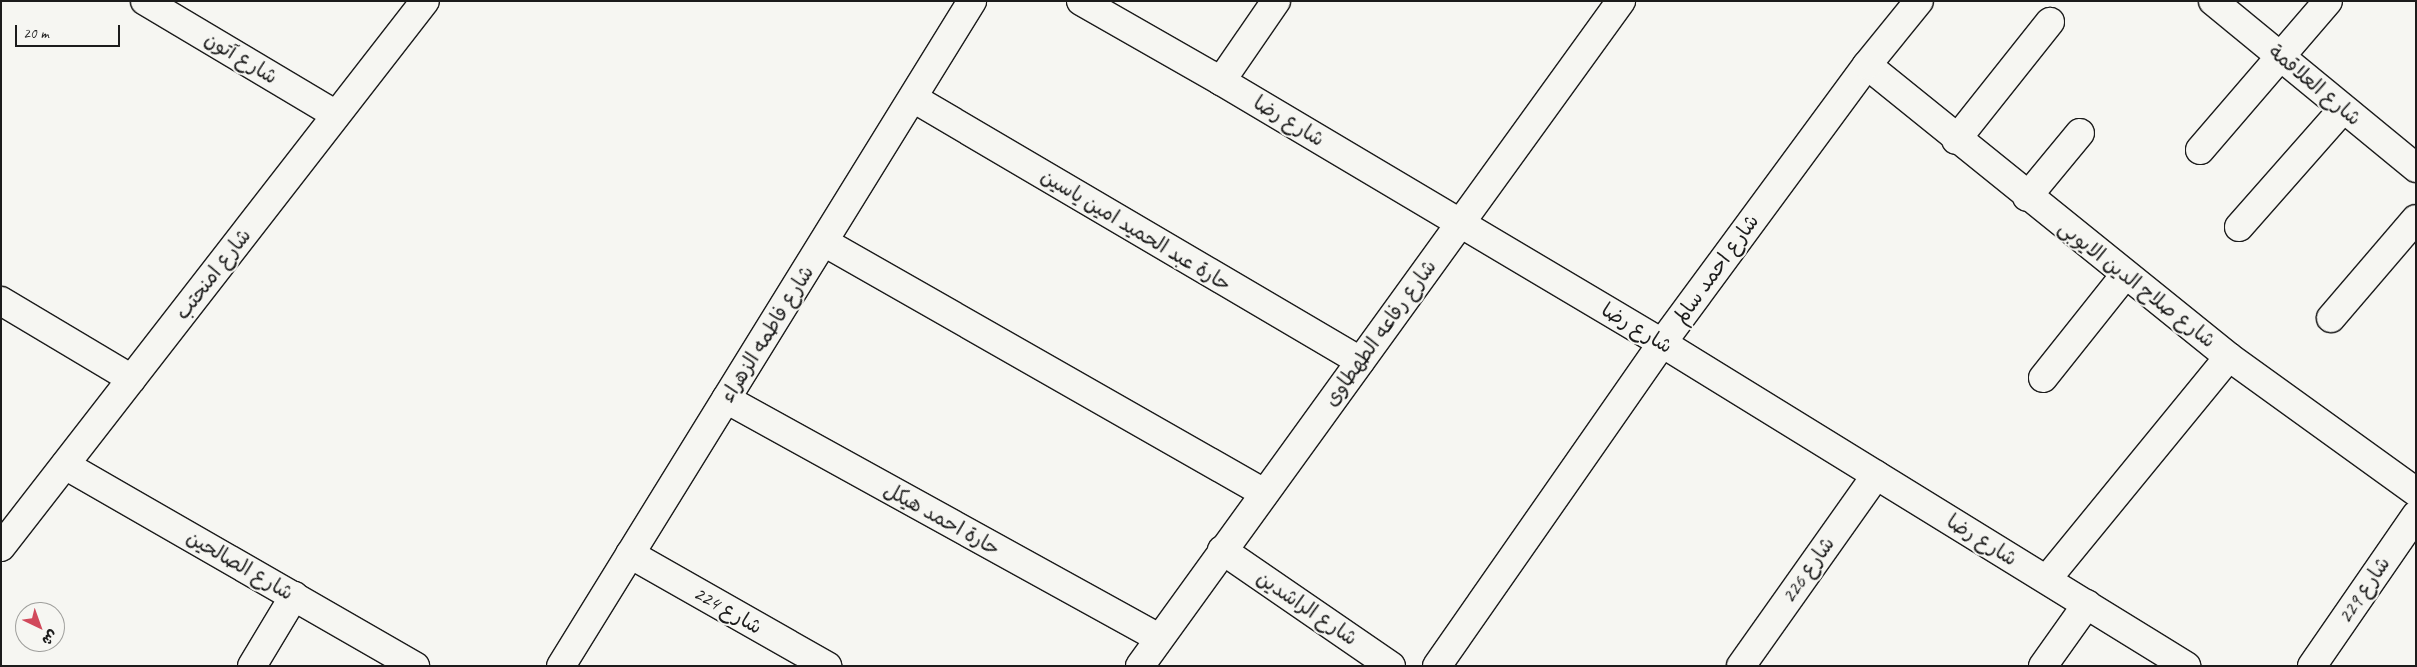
<!DOCTYPE html>
<meta charset="utf-8">
<style>
body{margin:0}
#map{position:relative;width:2417px;height:667px;overflow:hidden;background:#f6f6f2;font-family:Caveat,"Playpen Sans Arabic",sans-serif}
div>[style]{position:absolute}
.roads{filter:drop-shadow(1px 0 #1c1c1c) drop-shadow(-1px 0 #1c1c1c) drop-shadow(0 1px #1c1c1c) drop-shadow(0 -1px #1c1c1c)}
.street>*{height:28px;margin:-14px;padding:0 14px;transform-origin:14px;border-radius:14px;background:#f6f6f2}
.secondary>*{height:28px;margin:-14px;padding:0 14px;transform-origin:14px;border-radius:14px;background:#f6f6f2}
span{translate:-50% -50%;white-space:nowrap;text-align:center;line-height:1.15;-webkit-text-stroke:4px #f6f6f2;paint-order:stroke}
.street-label{font-size:20px;color:#1c1c1c}
.frame{position:absolute;inset:0;border:2px solid #1c1c1c;pointer-events:none}
.north{position:absolute;left:15px;top:602px;width:50px;height:50px;box-sizing:border-box;background:#f6f6f2;border:1px solid #9f9f9c;border-radius:50%;rotate:138deg;font-size:14px;font-weight:700;line-height:20px;text-align:center;color:#1c1c1c}
.north::after{content:'';display:block;margin:auto;width:18px;height:22px;background:#d1495b;clip-path:polygon(50% 0,100% 100%,50% 72%,0 100%)}
.scale{position:absolute;left:15px;top:25px;width:105px;height:22px;box-sizing:border-box;border:2px solid #1c1c1c;border-top:0;padding-left:6px;font-size:15px;line-height:18px;white-space:nowrap;color:#1c1c1c;-webkit-text-stroke:4px #f6f6f2;paint-order:stroke}
</style>
<div id="map">
<div class="roads">
<div class="street">
<i style="left:145px;top:1px;width:222px;rotate:30.8deg"></i>
<i style="left:2213px;top:1px;width:263px;rotate:39.4deg"></i>
<i style="left:1867px;top:65px;width:465px;rotate:38.9deg"></i>
<i style="left:2229px;top:357px;width:231px;rotate:35.8deg"></i>
<i style="left:1221px;top:81px;width:97px;rotate:-55.5deg"></i>
<i style="left:913px;top:98px;width:519px;rotate:30.47deg"></i>
<i style="left:1956px;top:140px;width:151px;rotate:-51.5deg"></i>
<i style="left:2200px;top:150px;width:196px;rotate:-49.3deg"></i>
<i style="left:2027px;top:197px;width:83px;rotate:-50.4deg"></i>
<i style="left:2239px;top:227px;width:157px;rotate:-48.6deg"></i>
<i style="left:824px;top:242px;width:507px;rotate:29.7deg"></i>
<i style="left:1px;top:301px;width:152px;rotate:30.8deg"></i>
<i style="left:2331px;top:318px;width:130px;rotate:-49.4deg"></i>
<i style="left:2043px;top:378px;width:132px;rotate:-51.5deg"></i>
<i style="left:726px;top:399px;width:495px;rotate:28.9deg"></i>
<i style="left:65px;top:465px;width:404px;rotate:29.9deg"></i>
<i style="left:1px;top:547px;width:691px;rotate:-52.17deg"></i>
<i style="left:1222px;top:550px;width:205px;rotate:34.5deg"></i>
<i style="left:630px;top:554px;width:227px;rotate:29.6deg"></i>
<i style="left:2047px;top:579px;width:287px;rotate:-50.7deg"></i>
<i style="left:252px;top:666px;width:82px;rotate:-59deg"></i>
<i style="left:561px;top:666px;width:782px;rotate:-58.28deg"></i>
<i style="left:1140px;top:666px;width:821px;rotate:-54.12deg"></i>
<i style="left:1437px;top:666px;width:394px;rotate:-55.1deg"></i>
<i style="left:1662px;top:343px;width:345px;rotate:-53.6deg"></i>
<i style="left:1867px;top:65px;width:82px;rotate:-50.9deg"></i>
<i style="left:1741px;top:666px;width:234px;rotate:-54.7deg"></i>
<i style="left:2043px;top:666px;width:76px;rotate:-54.6deg"></i>
<i style="left:2312px;top:666px;width:183px;rotate:-55.4deg"></i>
</div>
<div class="secondary">
<i style="left:1081px;top:1px;width:161px;rotate:29.7deg"></i>
<i style="left:1221px;top:81px;width:513px;rotate:30.71deg"></i>
<i style="left:1662px;top:343px;width:616px;rotate:31.65deg"></i>
</div>
</div>
<div class="street-label">
<span style="left:241px;top:58px;rotate:31deg">شارع آتون</span>
<span style="left:2315px;top:85px;rotate:40deg">شارع العلاقمة</span>
<span style="left:1289px;top:121px;rotate:31deg">شارع رضا</span>
<span style="left:1136px;top:230px;rotate:31deg">حارة عبد الحميد امين ياسين</span>
<span style="left:1716px;top:269px;rotate:-54deg">شارع احمد سالم</span>
<span style="left:213px;top:274px;rotate:-52deg">شارع امنحتب</span>
<span style="left:2137px;top:284px;rotate:38deg">شارع صلاح الدين الايوبى</span>
<span style="left:1637px;top:328px;rotate:31deg">شارع رضا</span>
<span style="left:1380px;top:333px;rotate:-54deg">شارع رفاعه الطهطاوى</span>
<span style="left:767px;top:334px;rotate:-58deg">شارع فاطمه الزهراء</span>
<span style="left:942px;top:519px;rotate:29deg">حارة احمد هيكل</span>
<span style="left:1982px;top:540px;rotate:32deg">شارع رضا</span>
<span style="left:240px;top:565px;rotate:30deg">شارع الصالحين</span>
<span style="left:1808px;top:570px;rotate:-55deg">شارع 226</span>
<span style="left:2364px;top:590px;rotate:-56deg">شارع 229</span>
<span style="left:1307px;top:608px;rotate:34deg">شارع الراشدين</span>
<span style="left:728px;top:610px;rotate:30deg">شارع 224</span>
</div>
<div class="frame"></div>
<div class="north">ش</div>
<div class="scale">20 m</div>
</div>
